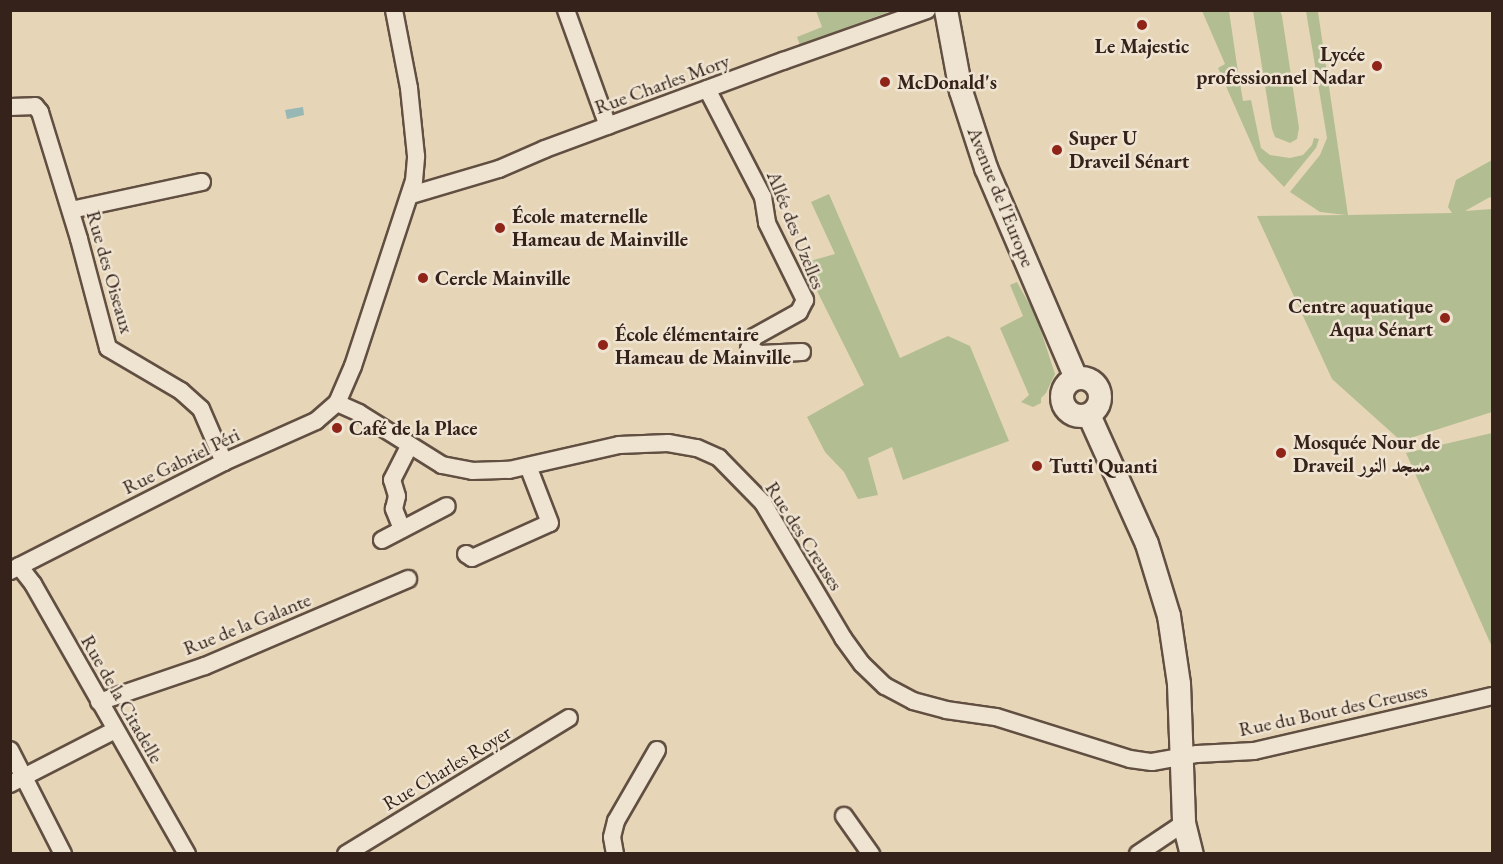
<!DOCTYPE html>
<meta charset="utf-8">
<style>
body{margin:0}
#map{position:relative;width:1503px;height:864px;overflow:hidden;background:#e7d5b8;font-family:"EB Garamond",Amiri,serif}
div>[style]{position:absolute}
.green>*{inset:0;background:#b2be92}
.water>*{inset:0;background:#97b8b4}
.roads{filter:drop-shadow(2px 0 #614f42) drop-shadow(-2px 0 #614f42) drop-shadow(0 2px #614f42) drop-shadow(0 -2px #614f42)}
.street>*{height:16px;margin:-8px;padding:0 8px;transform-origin:8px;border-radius:8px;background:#efe4d1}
.secondary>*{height:22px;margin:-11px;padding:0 11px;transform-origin:11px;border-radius:11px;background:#efe4d1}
.secondary>.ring{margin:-11px;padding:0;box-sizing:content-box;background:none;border:22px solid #efe4d1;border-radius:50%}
.dots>*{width:16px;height:16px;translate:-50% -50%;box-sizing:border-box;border:3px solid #efe4d1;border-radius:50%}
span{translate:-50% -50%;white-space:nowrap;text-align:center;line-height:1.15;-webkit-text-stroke:5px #efe4d1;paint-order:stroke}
.poi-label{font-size:20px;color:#34221b;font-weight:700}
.right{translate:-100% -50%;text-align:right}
.left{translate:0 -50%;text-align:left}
.street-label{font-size:20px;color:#34221b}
.frame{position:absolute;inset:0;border:12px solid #34221b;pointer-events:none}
</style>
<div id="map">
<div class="green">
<i style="clip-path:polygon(816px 11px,816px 10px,891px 11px,800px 45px,797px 37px,822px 27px)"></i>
<i style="clip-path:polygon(1202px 11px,1229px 11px,1238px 72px,1223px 79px,1218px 68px,1225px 64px)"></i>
<i style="clip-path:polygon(1253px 11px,1280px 11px,1282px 16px,1299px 128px,1297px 139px,1290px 143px,1275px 137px,1272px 129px)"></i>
<i style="clip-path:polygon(1306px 11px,1318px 12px,1348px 215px,1452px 213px,1448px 207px,1456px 180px,1492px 160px,1492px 199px,1490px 197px,1465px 211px,1492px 209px,1492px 412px,1401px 441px,1332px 379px,1257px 216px,1346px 215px,1320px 212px,1290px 192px,1320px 155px,1327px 138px)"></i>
<i style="clip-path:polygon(1239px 77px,1243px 101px,1251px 100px,1261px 148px,1270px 155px,1290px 158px,1303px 155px,1312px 145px,1314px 138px,1319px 139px,1316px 148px,1284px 187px,1259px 161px,1225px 84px)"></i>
<i style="clip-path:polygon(829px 194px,900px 358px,948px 336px,970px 346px,1009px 441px,903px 480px,892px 447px,868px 458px,878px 495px,858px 499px,844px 472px,825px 452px,807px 417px,864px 385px,803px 263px,835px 254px,811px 202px)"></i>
<i style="clip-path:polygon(1017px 282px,1036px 316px,1055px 374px,1046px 393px,1041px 398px,1041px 403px,1033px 407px,1021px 402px,1029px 395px,1000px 328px,1023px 316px,1010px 285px)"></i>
<i style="clip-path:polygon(1492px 433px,1492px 647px,1406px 453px)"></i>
</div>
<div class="water">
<i style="clip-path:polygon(303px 107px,304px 115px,287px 119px,285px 110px)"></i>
</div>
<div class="roads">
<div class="street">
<i style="left:566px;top:10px;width:123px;rotate:70.1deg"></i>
<i style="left:707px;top:89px;width:122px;rotate:62.6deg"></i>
<i style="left:763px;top:197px;width:26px;rotate:81deg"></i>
<i style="left:767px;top:223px;width:86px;rotate:63.7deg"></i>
<i style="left:805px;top:300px;width:13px;rotate:117deg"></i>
<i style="left:799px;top:312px;width:51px;rotate:150.9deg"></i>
<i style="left:754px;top:337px;width:13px;rotate:113deg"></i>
<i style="left:749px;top:349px;width:12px;rotate:24deg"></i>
<i style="left:760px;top:354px;width:42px;rotate:-2.7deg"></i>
<i style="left:10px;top:107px;width:25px;rotate:-2deg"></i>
<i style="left:35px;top:106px;width:8px;rotate:50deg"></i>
<i style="left:40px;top:112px;width:133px;rotate:72.9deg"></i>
<i style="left:79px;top:239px;width:113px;rotate:75.1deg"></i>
<i style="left:108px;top:348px;width:85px;rotate:30.5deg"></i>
<i style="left:181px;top:391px;width:27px;rotate:42deg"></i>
<i style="left:201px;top:409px;width:58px;rotate:66.5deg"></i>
<i style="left:411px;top:195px;width:92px;rotate:-16.5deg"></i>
<i style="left:499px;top:169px;width:50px;rotate:-23.5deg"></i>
<i style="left:545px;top:149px;width:254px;rotate:-20.3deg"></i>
<i style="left:783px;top:61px;width:153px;rotate:-19.5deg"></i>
<i style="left:71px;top:210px;width:134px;rotate:-12.1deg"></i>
<i style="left:337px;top:403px;width:24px;rotate:24deg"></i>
<i style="left:359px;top:413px;width:98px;rotate:32.1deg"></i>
<i style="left:442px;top:465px;width:31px;rotate:11deg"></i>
<i style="left:472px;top:471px;width:37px;rotate:-2deg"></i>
<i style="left:509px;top:470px;width:113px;rotate:-12.8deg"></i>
<i style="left:619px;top:445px;width:49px;rotate:-2.3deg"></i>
<i style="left:668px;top:443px;width:29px;rotate:10deg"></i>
<i style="left:697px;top:448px;width:24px;rotate:24deg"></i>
<i style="left:719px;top:458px;width:63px;rotate:45.6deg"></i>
<i style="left:763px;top:503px;width:157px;rotate:59.3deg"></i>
<i style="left:843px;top:638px;width:32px;rotate:54deg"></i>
<i style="left:862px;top:664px;width:32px;rotate:44deg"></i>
<i style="left:885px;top:686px;width:32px;rotate:28deg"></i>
<i style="left:913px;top:701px;width:34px;rotate:15deg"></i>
<i style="left:946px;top:710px;width:50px;rotate:8deg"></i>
<i style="left:996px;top:717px;width:140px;rotate:17.4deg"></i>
<i style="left:1130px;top:759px;width:22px;rotate:8deg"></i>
<i style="left:1152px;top:762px;width:46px;rotate:-10.1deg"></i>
<i style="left:1197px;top:754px;width:57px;rotate:-3deg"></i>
<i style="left:1254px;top:751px;width:244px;rotate:-13deg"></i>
<i style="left:402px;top:529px;width:22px;rotate:-112deg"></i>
<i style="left:394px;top:509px;width:13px;rotate:-77deg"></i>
<i style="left:397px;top:496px;width:17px;rotate:-107deg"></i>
<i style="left:392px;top:480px;width:39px;rotate:-63deg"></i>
<i style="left:382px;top:540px;width:73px;rotate:-27.6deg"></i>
<i style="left:466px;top:554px;width:7px;rotate:34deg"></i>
<i style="left:472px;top:558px;width:85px;rotate:-24.2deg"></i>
<i style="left:550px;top:523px;width:61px;rotate:-111.1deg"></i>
<i style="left:19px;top:566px;width:23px;rotate:52deg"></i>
<i style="left:33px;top:584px;width:311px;rotate:60.3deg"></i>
<i style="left:10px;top:571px;width:240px;rotate:-27deg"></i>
<i style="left:224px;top:462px;width:101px;rotate:-24deg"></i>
<i style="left:316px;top:421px;width:28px;rotate:-41deg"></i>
<i style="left:337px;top:403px;width:40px;rotate:-66.6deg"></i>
<i style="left:353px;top:366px;width:195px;rotate:-71.8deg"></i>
<i style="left:414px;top:181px;width:25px;rotate:-85deg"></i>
<i style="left:416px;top:156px;width:68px;rotate:-95.9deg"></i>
<i style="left:409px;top:88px;width:79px;rotate:-100.9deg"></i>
<i style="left:99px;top:702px;width:112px;rotate:-18.8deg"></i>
<i style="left:205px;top:666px;width:221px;rotate:-23.2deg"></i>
<i style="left:10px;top:750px;width:117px;rotate:63deg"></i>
<i style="left:10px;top:784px;width:118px;rotate:-27.2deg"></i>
<i style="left:844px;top:816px;width:47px;rotate:54.6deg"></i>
<i style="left:346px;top:854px;width:261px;rotate:-31.4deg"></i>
<i style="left:615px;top:854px;width:17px;rotate:-100deg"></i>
<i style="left:612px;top:837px;width:16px;rotate:-76deg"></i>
<i style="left:616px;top:821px;width:82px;rotate:-60deg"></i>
<i style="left:1138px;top:854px;width:55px;rotate:-34deg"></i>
</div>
<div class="secondary">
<i style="left:946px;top:10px;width:82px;rotate:79.5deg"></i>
<i style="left:961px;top:91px;width:81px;rotate:72deg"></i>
<i style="left:986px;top:168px;width:228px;rotate:66.8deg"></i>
<i class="ring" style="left:1062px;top:378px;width:16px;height:16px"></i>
<i style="left:1089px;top:415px;width:141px;rotate:65.8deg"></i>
<i style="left:1147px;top:544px;width:75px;rotate:73deg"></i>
<i style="left:1169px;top:616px;width:69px;rotate:81.6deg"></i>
<i style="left:1179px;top:684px;width:139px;rotate:87.9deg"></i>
<i style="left:1184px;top:823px;width:32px;rotate:76deg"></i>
</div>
</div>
<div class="dots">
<i style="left:1142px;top:25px;background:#8f2418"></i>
<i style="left:1377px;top:66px;background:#8f2418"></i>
<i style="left:885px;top:82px;background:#8f2418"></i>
<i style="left:1057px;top:150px;background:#8f2418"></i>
<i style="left:500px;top:228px;background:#8f2418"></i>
<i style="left:423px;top:278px;background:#8f2418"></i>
<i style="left:1445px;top:318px;background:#8f2418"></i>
<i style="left:603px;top:345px;background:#8f2418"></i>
<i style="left:337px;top:428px;background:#8f2418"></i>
<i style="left:1281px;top:453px;background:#8f2418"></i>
<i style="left:1037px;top:466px;background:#8f2418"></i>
</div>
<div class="poi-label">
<span style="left:1142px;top:46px">Le Majestic</span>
<span class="right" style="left:1365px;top:66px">Lycée<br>professionnel Nadar</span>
<span class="left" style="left:897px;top:82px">McDonald's</span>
<span class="left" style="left:1069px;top:150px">Super U<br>Draveil Sénart</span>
<span class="left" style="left:512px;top:228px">École maternelle<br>Hameau de Mainville</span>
<span class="left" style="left:435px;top:278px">Cercle Mainville</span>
<span class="right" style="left:1433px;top:318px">Centre aquatique<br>Aqua Sénart</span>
<span class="left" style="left:615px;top:346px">École élémentaire<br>Hameau de Mainville</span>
<span class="left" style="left:349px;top:428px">Café de la Place</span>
<span class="left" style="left:1293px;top:454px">Mosquée Nour de<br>Draveil مسجد النور</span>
<span class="left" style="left:1049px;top:466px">Tutti Quanti</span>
</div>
<div class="street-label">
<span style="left:662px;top:84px;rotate:-20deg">Rue Charles Mory</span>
<span style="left:1001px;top:197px;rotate:68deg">Avenue de l'Europe</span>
<span style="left:796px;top:230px;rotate:68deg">Allée des Uzelles</span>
<span style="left:110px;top:272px;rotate:74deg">Rue des Oiseaux</span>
<span style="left:181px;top:461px;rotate:-26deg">Rue Gabriel Péri</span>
<span style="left:804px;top:536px;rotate:57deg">Rue des Creuses</span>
<span style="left:247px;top:624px;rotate:-22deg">Rue de la Galante</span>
<span style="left:122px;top:699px;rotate:60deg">Rue de la Citadelle</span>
<span style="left:1333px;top:710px;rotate:-12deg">Rue du Bout des Creuses</span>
<span style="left:447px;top:768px;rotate:-31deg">Rue Charles Royer</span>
</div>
<div class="frame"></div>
</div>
